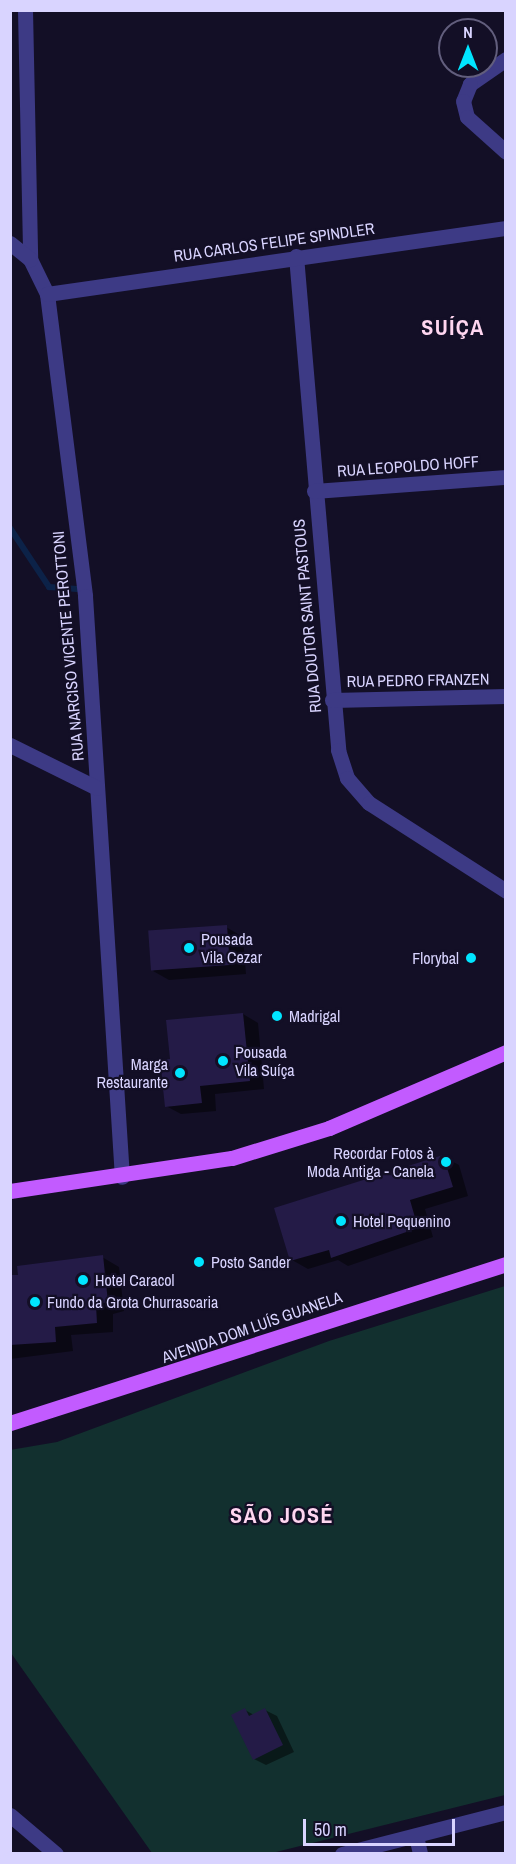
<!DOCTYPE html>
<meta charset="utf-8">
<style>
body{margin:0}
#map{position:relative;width:516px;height:1864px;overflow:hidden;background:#130f26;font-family:"Archivo Narrow",sans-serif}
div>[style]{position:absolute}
.green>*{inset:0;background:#12302f}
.shadow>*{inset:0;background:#0007}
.stream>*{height:6px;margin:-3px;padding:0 3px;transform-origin:3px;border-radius:3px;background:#0c2248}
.building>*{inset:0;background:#241b47;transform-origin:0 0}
.minor>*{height:15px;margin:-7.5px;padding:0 7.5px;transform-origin:7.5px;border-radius:7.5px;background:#3d3a85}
.tertiary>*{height:15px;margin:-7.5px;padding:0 7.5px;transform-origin:7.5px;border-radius:7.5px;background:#3d3a85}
.primary>*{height:15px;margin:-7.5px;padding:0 7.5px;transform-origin:7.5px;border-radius:7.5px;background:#c25bff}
.dots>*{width:16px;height:16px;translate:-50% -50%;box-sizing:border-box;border:3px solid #130f26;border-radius:50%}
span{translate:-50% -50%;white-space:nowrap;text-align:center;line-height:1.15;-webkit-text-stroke:4.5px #130f26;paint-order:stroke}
.street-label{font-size:16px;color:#d9d4ff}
.poi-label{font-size:16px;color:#d9d4ff}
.left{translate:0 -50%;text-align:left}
.right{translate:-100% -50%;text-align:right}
.district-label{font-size:22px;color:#ffd6f0;font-weight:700;letter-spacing:1.5px}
.frame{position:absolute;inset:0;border:12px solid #d9d4ff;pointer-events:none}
.north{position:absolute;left:438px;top:18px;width:60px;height:60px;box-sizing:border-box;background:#130f26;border:2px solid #625e7d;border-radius:50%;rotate:0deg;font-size:16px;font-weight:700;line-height:24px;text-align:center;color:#d9d4ff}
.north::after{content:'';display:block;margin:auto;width:21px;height:27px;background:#00e5ff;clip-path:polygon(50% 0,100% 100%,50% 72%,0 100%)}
.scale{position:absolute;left:303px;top:1819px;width:152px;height:27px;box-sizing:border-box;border:3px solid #d9d4ff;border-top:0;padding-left:8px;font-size:18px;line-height:21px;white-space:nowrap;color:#d9d4ff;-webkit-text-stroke:4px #130f26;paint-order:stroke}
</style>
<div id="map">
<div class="green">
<i style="clip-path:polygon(505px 1286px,505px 1795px,272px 1853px,152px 1853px,11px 1653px,10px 1450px,57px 1442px,329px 1341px)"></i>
</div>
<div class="shadow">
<i style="clip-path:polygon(226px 927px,243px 937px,246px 974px,169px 980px,153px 971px)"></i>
<i style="clip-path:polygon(243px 1014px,258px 1023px,264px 1089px,215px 1094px,216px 1111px,181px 1114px,166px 1106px,171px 1060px)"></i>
<i style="clip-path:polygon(442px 1156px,459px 1165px,468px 1196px,425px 1209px,433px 1237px,348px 1266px,338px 1260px,308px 1269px,292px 1260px)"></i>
<i style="clip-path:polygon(102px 1257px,119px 1267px,124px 1311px,113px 1314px,113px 1332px,71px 1335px,73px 1351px,10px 1359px,10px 1277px,20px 1276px,19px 1268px)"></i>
<i style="clip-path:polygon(245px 1710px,254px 1715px,265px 1710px,277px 1716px,294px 1752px,266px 1765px,254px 1759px)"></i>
</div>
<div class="stream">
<i style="left:10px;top:528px;width:71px;rotate:56.5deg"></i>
<i style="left:49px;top:587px;width:28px;rotate:4deg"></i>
</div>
<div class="building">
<i style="left:227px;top:925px;width:40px;height:79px;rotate:86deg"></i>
<i style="clip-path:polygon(243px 1013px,250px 1081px,200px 1086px,202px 1103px,165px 1107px,160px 1060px,170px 1059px,166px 1020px)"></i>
<i style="clip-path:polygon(443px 1155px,453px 1187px,410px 1200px,418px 1228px,331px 1258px,329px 1250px,290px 1261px,274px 1208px)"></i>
<i style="clip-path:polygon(103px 1255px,108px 1302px,96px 1305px,97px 1323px,55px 1327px,56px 1342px,10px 1345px,10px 1275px,18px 1275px,17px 1266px)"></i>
<i style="clip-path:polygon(245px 1708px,249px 1716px,265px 1708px,283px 1745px,253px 1760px,231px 1715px)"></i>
</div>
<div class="minor">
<i style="left:25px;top:10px;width:249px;rotate:88.8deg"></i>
<i style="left:30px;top:259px;width:39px;rotate:64deg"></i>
<i style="left:47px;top:294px;width:304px;rotate:82.8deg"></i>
<i style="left:85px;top:596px;width:582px;rotate:86.36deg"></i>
<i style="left:506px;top:59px;width:44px;rotate:145.2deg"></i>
<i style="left:470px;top:84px;width:18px;rotate:112deg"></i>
<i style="left:463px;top:101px;width:16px;rotate:76deg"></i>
<i style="left:467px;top:117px;width:52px;rotate:41.9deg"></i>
<i style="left:10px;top:243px;width:26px;rotate:39deg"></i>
<i style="left:296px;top:256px;width:496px;rotate:85.1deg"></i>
<i style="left:338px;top:750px;width:29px;rotate:72deg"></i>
<i style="left:347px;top:778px;width:33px;rotate:49deg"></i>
<i style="left:369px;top:803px;width:163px;rotate:32.7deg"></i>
<i style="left:47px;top:294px;width:464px;rotate:-8.2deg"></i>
<i style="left:314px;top:491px;width:193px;rotate:-4.2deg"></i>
<i style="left:332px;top:700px;width:174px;rotate:-1.3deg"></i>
<i style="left:10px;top:745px;width:97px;rotate:26.3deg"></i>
<i style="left:10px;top:1815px;width:60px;rotate:40.3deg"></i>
<i style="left:416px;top:1836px;width:18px;rotate:77deg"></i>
</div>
<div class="tertiary">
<i style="left:342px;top:1854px;width:169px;rotate:-14.4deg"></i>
</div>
<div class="primary">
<i style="left:10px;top:1191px;width:224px;rotate:-8.5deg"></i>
<i style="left:232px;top:1158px;width:102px;rotate:-17.2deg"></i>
<i style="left:329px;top:1128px;width:193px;rotate:-23.2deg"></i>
<i style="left:10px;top:1423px;width:521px;rotate:-17.77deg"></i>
</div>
<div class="dots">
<i style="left:189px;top:948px;background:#00e5ff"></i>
<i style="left:471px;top:958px;background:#00e5ff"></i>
<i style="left:277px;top:1016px;background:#00e5ff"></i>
<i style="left:223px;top:1061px;background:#00e5ff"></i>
<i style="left:180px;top:1073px;background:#00e5ff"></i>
<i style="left:446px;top:1162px;background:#00e5ff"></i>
<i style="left:341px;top:1221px;background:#00e5ff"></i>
<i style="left:199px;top:1262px;background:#00e5ff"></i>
<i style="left:83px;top:1280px;background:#00e5ff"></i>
<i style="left:35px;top:1302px;background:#00e5ff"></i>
</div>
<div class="street-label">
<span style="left:274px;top:242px;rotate:-8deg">RUA CARLOS FELIPE SPINDLER</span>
<span style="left:408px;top:466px;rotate:-4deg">RUA LEOPOLDO HOFF</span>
<span style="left:307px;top:616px;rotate:-95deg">RUA DOUTOR SAINT PASTOUS</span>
<span style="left:68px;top:646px;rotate:-95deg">RUA NARCISO VICENTE PEROTTONI</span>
<span style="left:418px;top:680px;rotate:-1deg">RUA PEDRO FRANZEN</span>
<span style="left:252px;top:1327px;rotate:-19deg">AVENIDA DOM LUÍS GUANELA</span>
</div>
<div class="poi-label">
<span class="left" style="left:201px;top:948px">Pousada<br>Vila Cezar</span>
<span class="right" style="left:459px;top:958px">Florybal</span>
<span class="left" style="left:289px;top:1016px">Madrigal</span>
<span class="left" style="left:235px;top:1061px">Pousada<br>Vila Suíça</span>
<span class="right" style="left:168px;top:1073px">Marga<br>Restaurante</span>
<span class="right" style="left:434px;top:1162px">Recordar Fotos à<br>Moda Antiga - Canela</span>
<span class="left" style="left:353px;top:1221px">Hotel Pequenino</span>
<span class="left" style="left:211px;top:1262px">Posto Sander</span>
<span class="left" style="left:95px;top:1280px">Hotel Caracol</span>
<span class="left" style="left:47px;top:1302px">Fundo da Grota Churrascaria</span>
</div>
<div class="district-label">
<span style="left:453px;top:328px">SUÍÇA</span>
<span style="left:282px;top:1516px">SÃO JOSÉ</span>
</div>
<div class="frame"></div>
<div class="north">N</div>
<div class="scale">50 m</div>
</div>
